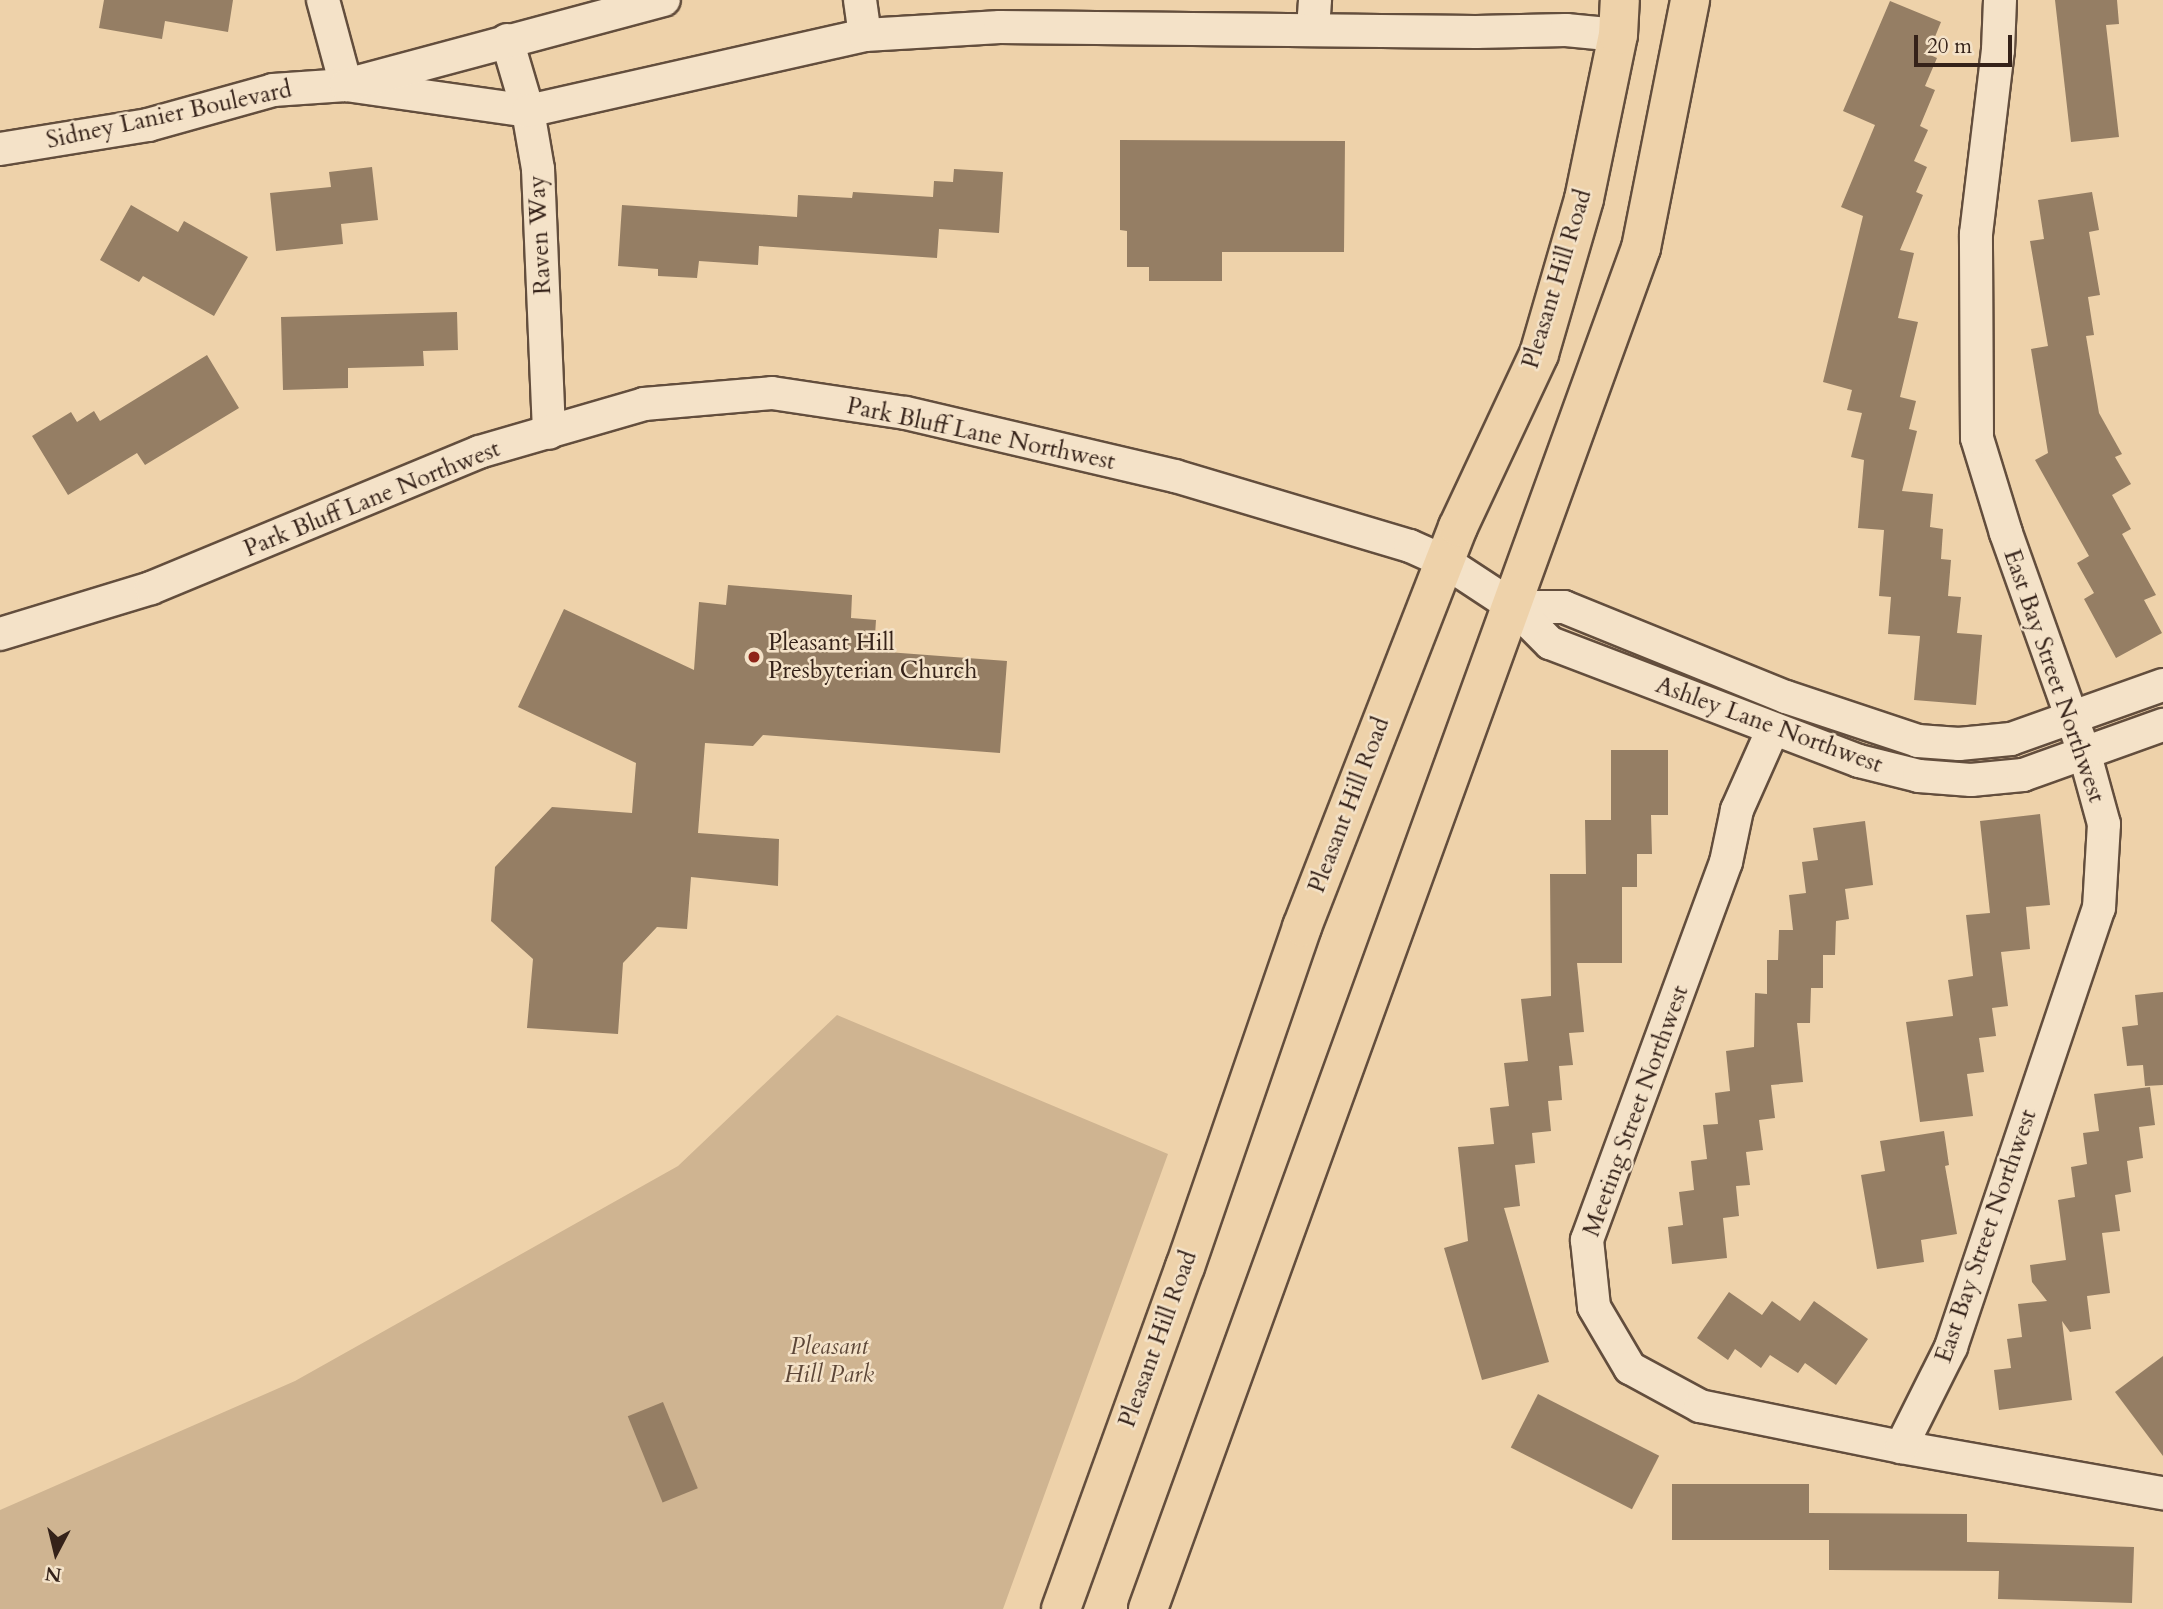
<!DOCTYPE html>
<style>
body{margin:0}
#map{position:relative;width:2163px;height:1609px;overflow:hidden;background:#eed2aa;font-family:Cardo,serif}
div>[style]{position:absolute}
.green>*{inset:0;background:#cfb491}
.building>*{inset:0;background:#957e64;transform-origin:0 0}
.roads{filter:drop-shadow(2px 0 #634e3d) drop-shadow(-2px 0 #634e3d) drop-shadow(0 2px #634e3d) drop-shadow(0 -2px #634e3d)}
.street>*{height:32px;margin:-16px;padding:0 16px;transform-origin:16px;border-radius:16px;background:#f4e2c8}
.highway>*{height:38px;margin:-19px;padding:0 19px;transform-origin:19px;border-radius:19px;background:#eed2aa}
.dots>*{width:19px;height:19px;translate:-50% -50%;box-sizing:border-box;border:4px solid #f4e2c8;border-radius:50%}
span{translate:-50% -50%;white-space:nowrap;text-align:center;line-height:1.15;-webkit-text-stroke:5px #f4e2c8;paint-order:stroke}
.street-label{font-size:24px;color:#352219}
.poi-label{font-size:24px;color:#352219}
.left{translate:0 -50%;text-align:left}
.park-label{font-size:24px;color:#5c4637;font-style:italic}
.north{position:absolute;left:21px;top:1518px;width:70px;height:70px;-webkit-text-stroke:5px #f4e2c8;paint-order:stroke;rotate:187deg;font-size:19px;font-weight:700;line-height:28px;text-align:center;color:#352219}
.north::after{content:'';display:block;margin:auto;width:24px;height:32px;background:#352219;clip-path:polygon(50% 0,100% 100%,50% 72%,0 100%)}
.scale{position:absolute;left:1914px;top:35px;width:98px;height:32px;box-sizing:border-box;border:4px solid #352219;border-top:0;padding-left:9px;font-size:21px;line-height:24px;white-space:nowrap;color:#352219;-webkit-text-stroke:5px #f4e2c8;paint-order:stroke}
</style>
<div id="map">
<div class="green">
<i style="clip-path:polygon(837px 1015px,1168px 1154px,1003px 1609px,0 1609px,0 1510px,295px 1381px,678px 1166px)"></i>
</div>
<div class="building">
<i style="clip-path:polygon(104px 0,233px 0,228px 32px,165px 21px,162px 39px,99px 28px)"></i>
<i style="clip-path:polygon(2055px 0,2117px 0,2119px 24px,2106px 25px,2119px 137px,2071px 142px)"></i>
<i style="clip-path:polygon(1890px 1px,1941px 22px,1928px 54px,1937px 58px,1925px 86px,1935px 90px,1920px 126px,1928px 130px,1914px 161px,1927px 167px,1916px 192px,1923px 195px,1900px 250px,1914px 253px,1898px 318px,1918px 322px,1900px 397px,1916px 401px,1909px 429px,1917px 431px,1902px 491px,1933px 494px,1930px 527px,1943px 529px,1941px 559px,1951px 560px,1948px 596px,1961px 597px,1957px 633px,1982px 635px,1976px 705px,1914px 700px,1920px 636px,1888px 634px,1891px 597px,1879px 596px,1884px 530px,1858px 528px,1864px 460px,1851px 457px,1862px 413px,1847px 410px,1852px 390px,1823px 382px,1863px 216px,1841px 207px,1875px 125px,1843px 111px)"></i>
<i style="clip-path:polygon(1120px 140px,1345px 141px,1344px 252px,1222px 252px,1222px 281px,1149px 281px,1149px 267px,1127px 267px,1127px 231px,1120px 230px)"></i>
<i style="clip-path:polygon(372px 167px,378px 220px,341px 224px,343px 244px,276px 251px,270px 193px,331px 187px,329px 172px)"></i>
<i style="clip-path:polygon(954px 169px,1003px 172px,999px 233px,939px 229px,937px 258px,759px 246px,758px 265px,699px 261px,697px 278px,658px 276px,658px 269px,618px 266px,622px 205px,797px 217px,798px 195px,852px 198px,853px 192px,933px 197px,934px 181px,953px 182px)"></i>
<i style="clip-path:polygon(2092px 192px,2099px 230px,2089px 232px,2100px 295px,2088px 297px,2094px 335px,2086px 336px,2099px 413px,2122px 454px,2115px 457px,2131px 484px,2112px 495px,2131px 529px,2122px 534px,2156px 595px,2144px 600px,2162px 633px,2116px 658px,2084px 599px,2094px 593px,2077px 563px,2089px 556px,2035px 460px,2048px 453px,2031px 349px,2048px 346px,2030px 241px,2044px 239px,2038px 200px)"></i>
<i style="clip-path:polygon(131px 205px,178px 232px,184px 221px,248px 257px,214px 316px,143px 276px,139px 282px,100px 260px)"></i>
<i style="clip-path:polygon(457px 312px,458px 350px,423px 351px,424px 366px,348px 368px,348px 388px,283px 390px,281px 317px)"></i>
<i style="clip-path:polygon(207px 355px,239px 408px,145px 465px,137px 453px,68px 495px,32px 436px,71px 412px,77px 422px,94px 411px,100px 421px)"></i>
<i style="clip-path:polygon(728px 585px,852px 595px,851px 618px,876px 620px,874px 651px,1007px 661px,1000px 753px,763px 735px,753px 746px,705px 743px,698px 833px,779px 839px,778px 886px,691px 877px,687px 929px,657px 927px,623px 963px,618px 1034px,527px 1028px,533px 959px,491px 921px,495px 867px,552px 807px,632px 813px,636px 763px,518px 707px,564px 609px,694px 670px,699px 602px,726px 605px)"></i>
<i style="clip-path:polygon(1611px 750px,1668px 750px,1668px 815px,1651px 815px,1652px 854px,1637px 854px,1637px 887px,1622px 887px,1622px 963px,1577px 963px,1584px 1032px,1569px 1033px,1573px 1065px,1559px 1066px,1562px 1100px,1548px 1101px,1551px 1131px,1532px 1133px,1535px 1163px,1515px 1165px,1520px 1206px,1504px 1208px,1549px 1362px,1482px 1380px,1444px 1248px,1468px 1241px,1458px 1147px,1494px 1144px,1490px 1108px,1509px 1106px,1504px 1063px,1528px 1061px,1521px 999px,1551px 996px,1550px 874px,1586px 874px,1585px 820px,1611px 820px)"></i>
<i style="clip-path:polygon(2040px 814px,2050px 905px,2026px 907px,2030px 949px,2001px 952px,2008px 1006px,1992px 1008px,1996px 1036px,1979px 1038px,1984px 1072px,1967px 1074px,1973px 1116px,1920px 1122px,1906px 1022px,1953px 1016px,1948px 980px,1973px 976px,1966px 915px,1990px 913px,1980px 821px)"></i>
<i style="clip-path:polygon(1865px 821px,1873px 885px,1845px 889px,1849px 919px,1836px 921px,1835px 955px,1823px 955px,1823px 988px,1811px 988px,1810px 1023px,1797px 1023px,1803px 1082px,1771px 1085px,1775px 1118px,1759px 1120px,1763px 1150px,1746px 1152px,1750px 1185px,1736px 1186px,1739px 1216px,1723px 1218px,1727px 1258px,1672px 1264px,1668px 1227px,1683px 1225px,1679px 1192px,1694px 1190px,1691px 1161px,1707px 1159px,1703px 1125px,1718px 1124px,1715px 1093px,1730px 1091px,1726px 1051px,1754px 1047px,1755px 993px,1767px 994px,1767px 960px,1778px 960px,1779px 930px,1793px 930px,1789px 895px,1806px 893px,1802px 862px,1818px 860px,1813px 828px)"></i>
<i style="clip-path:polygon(2163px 992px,2163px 1085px,2145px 1086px,2143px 1065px,2127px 1066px,2122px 1027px,2138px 1025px,2135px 995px)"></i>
<i style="clip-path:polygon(2150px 1087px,2155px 1125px,2139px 1127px,2143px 1158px,2127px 1161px,2131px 1192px,2115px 1195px,2120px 1231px,2102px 1233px,2110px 1293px,2087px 1296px,2091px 1329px,2070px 1332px,2062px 1321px,2072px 1400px,1999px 1410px,1994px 1370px,2011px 1368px,2007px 1339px,2022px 1337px,2018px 1304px,2047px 1301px,2032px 1282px,2030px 1265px,2066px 1260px,2058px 1200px,2075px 1197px,2071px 1167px,2087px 1164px,2083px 1133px,2099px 1131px,2094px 1094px)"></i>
<i style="clip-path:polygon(1944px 1131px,1949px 1165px,1945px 1166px,1957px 1234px,1921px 1240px,1924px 1262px,1877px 1269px,1861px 1175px,1885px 1171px,1880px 1141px)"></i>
<i style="clip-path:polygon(1729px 1292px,1762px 1315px,1772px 1301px,1800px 1321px,1814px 1301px,1868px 1339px,1836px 1385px,1805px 1363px,1798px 1373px,1770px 1355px,1761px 1368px,1735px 1349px,1728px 1360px,1697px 1338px)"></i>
<i style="clip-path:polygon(2163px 1356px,2163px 1456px,2115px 1392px)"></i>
<i style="left:1538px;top:1394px;width:136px;height:60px;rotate:27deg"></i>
<i style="left:663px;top:1402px;width:93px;height:38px;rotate:68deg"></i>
<i style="clip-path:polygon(1672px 1484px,1809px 1484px,1809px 1513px,1967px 1514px,1967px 1542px,2134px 1547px,2132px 1603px,1998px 1599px,1999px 1571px,1829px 1570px,1829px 1540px,1672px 1540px)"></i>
</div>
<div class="roads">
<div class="street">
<i style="left:323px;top:0;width:88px;rotate:74.9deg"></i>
<i style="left:860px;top:0;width:35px;rotate:82deg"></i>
<i style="left:1313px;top:29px;width:29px;rotate:-86deg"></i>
<i style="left:507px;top:40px;width:74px;rotate:73.5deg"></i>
<i style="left:528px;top:111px;width:59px;rotate:80.2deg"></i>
<i style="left:538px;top:169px;width:264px;rotate:87.6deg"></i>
<i style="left:346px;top:85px;width:184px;rotate:8.1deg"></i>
<i style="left:528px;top:111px;width:345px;rotate:-12.7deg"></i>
<i style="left:865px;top:35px;width:135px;rotate:-3.4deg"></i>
<i style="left:1000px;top:27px;width:476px;rotate:0.6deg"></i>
<i style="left:1476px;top:32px;width:90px;rotate:-1.3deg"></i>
<i style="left:1566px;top:30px;width:52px;rotate:5.5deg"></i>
<i style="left:0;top:149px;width:150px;rotate:-9.2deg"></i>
<i style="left:148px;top:125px;width:130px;rotate:-15.6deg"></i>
<i style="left:273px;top:90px;width:73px;rotate:-3.9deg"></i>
<i style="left:346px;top:85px;width:329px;rotate:-15deg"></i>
<i style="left:1514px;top:607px;width:50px"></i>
<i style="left:1564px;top:607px;width:240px;rotate:22.1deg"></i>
<i style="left:1786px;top:697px;width:139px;rotate:18.4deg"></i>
<i style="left:1918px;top:741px;width:41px;rotate:4.2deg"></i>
<i style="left:1959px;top:744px;width:52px;rotate:-5.5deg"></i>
<i style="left:2011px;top:739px;width:161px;rotate:-19.6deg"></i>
<i style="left:0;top:634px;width:158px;rotate:-16.9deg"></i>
<i style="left:151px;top:588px;width:355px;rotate:-22.5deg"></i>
<i style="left:479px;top:452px;width:172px;rotate:-16.2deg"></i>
<i style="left:644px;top:404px;width:128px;rotate:-4.9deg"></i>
<i style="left:772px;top:393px;width:135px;rotate:8.5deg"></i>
<i style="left:906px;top:413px;width:276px;rotate:13.2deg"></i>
<i style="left:1175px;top:476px;width:245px;rotate:16.6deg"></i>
<i style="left:1410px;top:546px;width:37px;rotate:24deg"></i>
<i style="left:1444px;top:561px;width:84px;rotate:33.3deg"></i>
<i style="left:1514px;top:607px;width:51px;rotate:45deg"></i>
<i style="left:1550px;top:643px;width:331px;rotate:20.9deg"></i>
<i style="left:1859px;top:761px;width:62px;rotate:14deg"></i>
<i style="left:1919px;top:776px;width:52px;rotate:4.4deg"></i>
<i style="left:1971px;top:780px;width:52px;rotate:-5.5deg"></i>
<i style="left:2023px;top:775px;width:149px;rotate:-19.7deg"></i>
<i style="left:1773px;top:729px;width:89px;rotate:114deg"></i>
<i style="left:1737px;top:810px;width:53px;rotate:101.9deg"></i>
<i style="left:1726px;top:862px;width:403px;rotate:110.2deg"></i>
<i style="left:1587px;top:1240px;width:67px;rotate:84deg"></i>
<i style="left:1594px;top:1307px;width:71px;rotate:59.5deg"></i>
<i style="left:1630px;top:1368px;width:80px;rotate:28.5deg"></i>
<i style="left:1700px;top:1406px;width:205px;rotate:11.5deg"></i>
<i style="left:1901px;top:1447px;width:266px;rotate:10deg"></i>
<i style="left:1901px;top:1447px;width:112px;rotate:-63.4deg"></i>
<i style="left:1951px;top:1347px;width:463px;rotate:-71.4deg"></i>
<i style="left:2099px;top:908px;width:84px;rotate:-86.6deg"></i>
<i style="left:2104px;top:824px;width:72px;rotate:-105.4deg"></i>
<i style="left:2085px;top:755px;width:236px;rotate:-109.6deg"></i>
<i style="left:2006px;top:533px;width:99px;rotate:-107deg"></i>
<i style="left:1977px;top:438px;width:204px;rotate:-90.3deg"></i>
<i style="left:1976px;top:234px;width:185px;rotate:-83.2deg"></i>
<i style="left:1998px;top:50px;width:50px;rotate:-87.7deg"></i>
</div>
<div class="highway">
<i style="left:1061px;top:1609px;width:364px;rotate:-70.1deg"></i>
<i style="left:1185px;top:1267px;width:360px;rotate:-71deg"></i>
<i style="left:1302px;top:927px;width:429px;rotate:-68.7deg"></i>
<i style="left:1458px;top:527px;width:191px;rotate:-64.9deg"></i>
<i style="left:1539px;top:354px;width:161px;rotate:-73.8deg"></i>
<i style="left:1584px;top:199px;width:167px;rotate:-78.3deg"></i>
<i style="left:1618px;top:35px;width:35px;rotate:-87deg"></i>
<i style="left:1148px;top:1609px;width:1448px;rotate:-70.09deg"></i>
<i style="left:1641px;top:248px;width:253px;rotate:-78.8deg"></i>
</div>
</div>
<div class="dots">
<i style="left:754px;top:657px;background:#8f2418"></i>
</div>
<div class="street-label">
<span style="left:169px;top:115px;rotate:-12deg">Sidney Lanier Boulevard</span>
<span style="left:540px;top:235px;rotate:-93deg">Raven Way</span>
<span style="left:1557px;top:279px;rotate:-73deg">Pleasant Hill Road</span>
<span style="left:981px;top:434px;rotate:12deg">Park Bluff Lane Northwest</span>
<span style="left:372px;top:499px;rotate:-22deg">Park Bluff Lane Northwest</span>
<span style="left:2054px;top:676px;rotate:71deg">East Bay Street Northwest</span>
<span style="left:1769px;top:725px;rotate:20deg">Ashley Lane Northwest</span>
<span style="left:1349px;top:805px;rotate:-69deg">Pleasant Hill Road</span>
<span style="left:1636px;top:1111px;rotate:-70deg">Meeting Street Northwest</span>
<span style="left:1986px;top:1236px;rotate:-71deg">East Bay Street Northwest</span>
<span style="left:1158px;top:1339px;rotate:-70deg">Pleasant Hill Road</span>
</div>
<div class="poi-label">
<span class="left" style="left:768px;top:657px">Pleasant Hill<br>Presbyterian Church</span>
</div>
<div class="park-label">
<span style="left:829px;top:1361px">Pleasant<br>Hill Park</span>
</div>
<div class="north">N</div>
<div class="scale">20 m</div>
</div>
